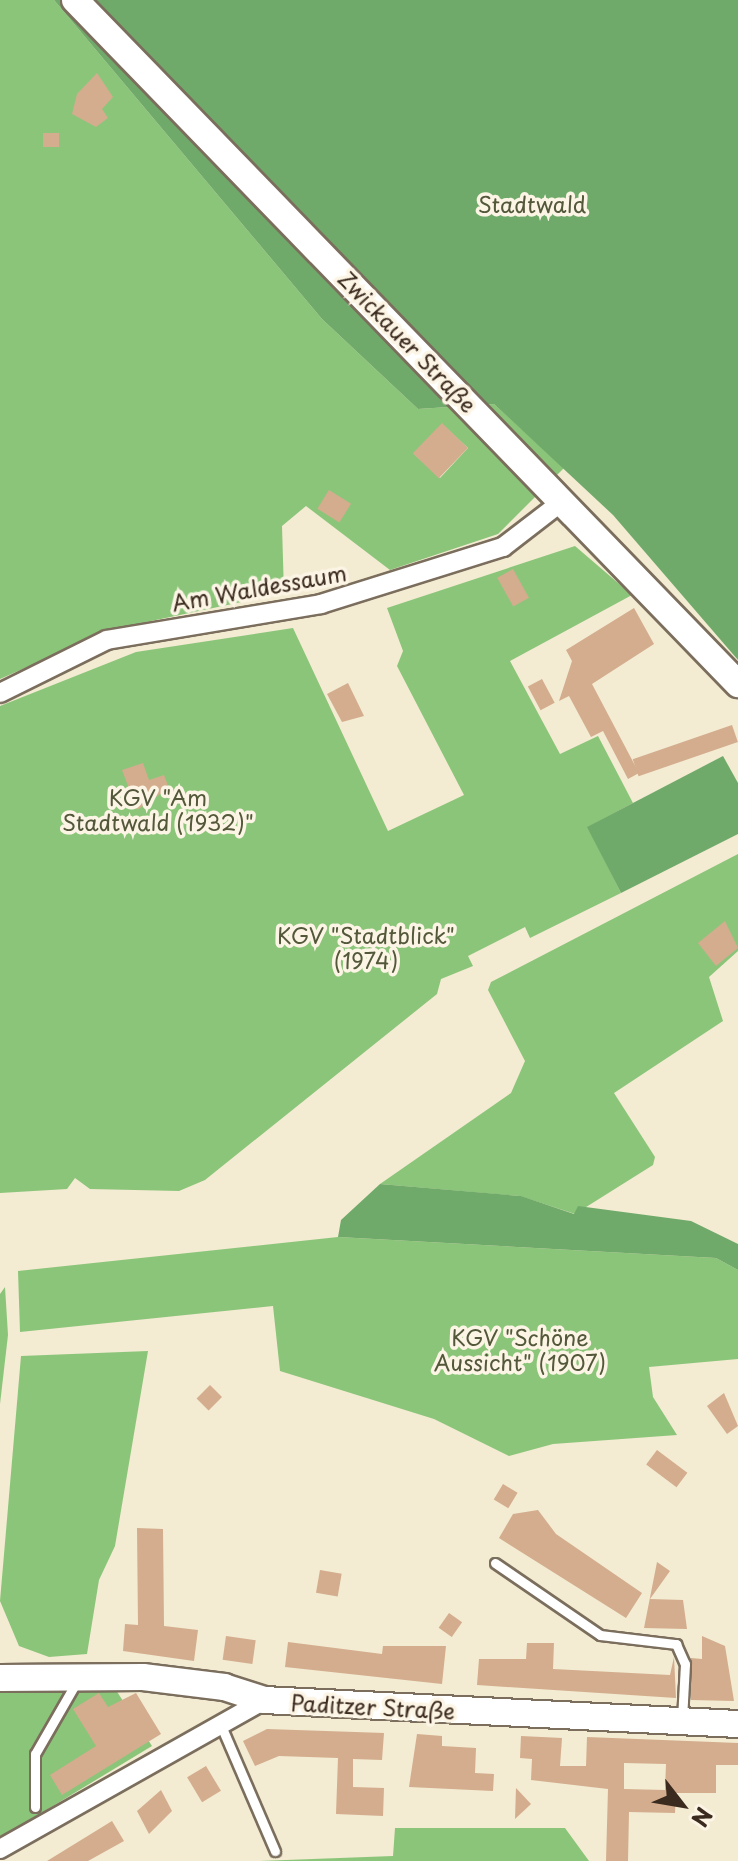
<!DOCTYPE html>
<meta charset="utf-8">
<style>
body{margin:0}
#map{position:relative;width:738px;height:1861px;overflow:hidden;background:#f3ebd2;font-family:"Playpen Sans",sans-serif}
div>[style]{position:absolute}
.green>*{inset:0;background:#8bc57a}
.forest>*{inset:0;background:#70aa6a}
.building>*{inset:0;background:#d3ad8d;transform-origin:0 0}
.roads{filter:drop-shadow(2px 0 #7b6e5d) drop-shadow(-2px 0 #7b6e5d) drop-shadow(0 2px #7b6e5d) drop-shadow(0 -2px #7b6e5d)}
.lane>*{height:9px;margin:-4.5px;padding:0 4.5px;transform-origin:4.5px;border-radius:4.5px;background:#fff}
.street>*{height:18px;margin:-9px;padding:0 9px;transform-origin:9px;border-radius:9px;background:#fff}
.secondary>*{height:26px;margin:-13px;padding:0 13px;transform-origin:13px;border-radius:13px;background:#fff}
span{translate:-50% -50%;white-space:nowrap;text-align:center;line-height:1.15;-webkit-text-stroke:7px #fcf5e5;paint-order:stroke}
.park-label{font-size:22px;color:#53583a}
.street-label{font-size:22px;color:#3b2a1e}
.north{position:absolute;left:642px;top:1765px;width:80px;height:80px;-webkit-text-stroke:6px #fcf5e5;paint-order:stroke;rotate:121deg;font-size:22px;font-weight:700;line-height:32px;text-align:center;color:#3b2a1e}
.north::after{content:'';display:block;margin:auto;width:28px;height:36px;background:#3b2a1e;clip-path:polygon(50% 0,100% 100%,50% 72%,0 100%)}
</style>
<div id="map">
<div class="green">
<i style="clip-path:polygon(evenodd,0 0,54px 0,322px 319px,418px 409px,494px 404px,564px 468px,498px 534px,390px 570px,306px 506px,282px 526px,284px 593px,113px 629px,0 679px,0 0,442px 424px,468px 448px,440px 478px,414px 454px,442px 424px)"></i>
<i style="clip-path:polygon(575px 546px,632px 595px,510px 661px,560px 754px,598px 736px,633px 803px,588px 827px,621px 893px,530px 938px,525px 927px,468px 956px,473px 966px,441px 979px,437px 994px,205px 1180px,179px 1191px,90px 1189px,75px 1178px,67px 1189px,0 1193px,0 706px,136px 652px,293px 628px,388px 831px,464px 795px,397px 666px,403px 651px,387px 608px)"></i>
<i style="clip-path:polygon(738px 854px,738px 951px,709px 977px,723px 1021px,614px 1093px,655px 1157px,653px 1165px,575px 1214px,520px 1196px,380px 1184px,511px 1093px,525px 1061px,488px 990px,491px 982px)"></i>
<i style="clip-path:polygon(338px 1237px,716px 1258px,738px 1270px,738px 1359px,649px 1367px,653px 1397px,677px 1435px,553px 1444px,509px 1456px,434px 1419px,280px 1371px,273px 1306px,20px 1332px,18px 1271px)"></i>
<i style="clip-path:polygon(5px 1287px,8px 1335px,0 1404px,0 1294px)"></i>
<i style="clip-path:polygon(148px 1351px,115px 1546px,99px 1580px,87px 1654px,49px 1657px,19px 1646px,0 1601px,21px 1356px)"></i>
<i style="clip-path:polygon(0 1687px,114px 1687px,152px 1746px,0 1838px)"></i>
<i style="clip-path:polygon(395px 1828px,565px 1828px,589px 1861px,259px 1861px,393px 1856px)"></i>
</div>
<div class="forest">
<i style="clip-path:polygon(54px 0,738px 0,738px 660px,613px 515px,494px 404px,418px 409px,322px 319px)"></i>
<i style="clip-path:polygon(723px 756px,738px 783px,738px 834px,621px 893px,587px 827px)"></i>
<i style="clip-path:polygon(380px 1184px,521px 1196px,574px 1214px,578px 1206px,691px 1221px,738px 1244px,738px 1270px,716px 1258px,338px 1237px,341px 1220px)"></i>
</div>
<div class="building">
<i style="clip-path:polygon(97px 73px,113px 97px,102px 109px,108px 118px,96px 127px,72px 114px,77px 94px)"></i>
<i style="left:43px;top:133px;width:16px;height:14px"></i>
<i style="left:442px;top:423px;width:36px;height:42px;rotate:44deg"></i>
<i style="left:329px;top:490px;width:26px;height:22px;rotate:32deg"></i>
<i style="left:513px;top:569px;width:33px;height:18px;rotate:61deg"></i>
<i style="clip-path:polygon(634px 608px,654px 644px,592px 684px,639px 773px,628px 779px,603px 731px,591px 737px,569px 696px,559px 701px,572px 661px,566px 650px)"></i>
<i style="left:542px;top:679px;width:27px;height:16px;rotate:62deg"></i>
<i style="clip-path:polygon(348px 683px,364px 716px,342px 722px,327px 694px)"></i>
<i style="left:732px;top:725px;width:18px;height:105px;rotate:71deg"></i>
<i style="clip-path:polygon(143px 763px,149px 780px,164px 775px,169px 788px,137px 810px,122px 770px)"></i>
<i style="clip-path:polygon(725px 921px,738px 948px,716px 966px,698px 943px)"></i>
<i style="left:210px;top:1385px;width:17px;height:19px;rotate:45deg"></i>
<i style="clip-path:polygon(724px 1393px,738px 1426px,727px 1434px,707px 1406px)"></i>
<i style="left:657px;top:1450px;width:38px;height:18px;rotate:37deg"></i>
<i style="left:503px;top:1484px;width:17px;height:18px;rotate:31deg"></i>
<i style="clip-path:polygon(538px 1510px,556px 1534px,642px 1593px,626px 1618px,499px 1538px,513px 1514px)"></i>
<i style="clip-path:polygon(137px 1528px,163px 1529px,164px 1626px,198px 1630px,194px 1661px,123px 1651px,125px 1624px,138px 1625px)"></i>
<i style="clip-path:polygon(657px 1562px,670px 1571px,650px 1599px,683px 1600px,687px 1629px,644px 1628px)"></i>
<i style="left:320px;top:1570px;width:22px;height:23px;rotate:10deg"></i>
<i style="left:449px;top:1613px;width:16px;height:18px;rotate:35deg"></i>
<i style="left:226px;top:1636px;width:30px;height:24px;rotate:8deg"></i>
<i style="clip-path:polygon(702px 1636px,725px 1646px,734px 1701px,691px 1700px,691px 1658px,702px 1659px)"></i>
<i style="clip-path:polygon(288px 1642px,382px 1654px,383px 1646px,446px 1646px,442px 1684px,285px 1667px)"></i>
<i style="clip-path:polygon(527px 1643px,554px 1643px,553px 1669px,670px 1675px,674px 1657px,676px 1698px,477px 1685px,479px 1659px,526px 1659px)"></i>
<i style="clip-path:polygon(99px 1693px,108px 1707px,136px 1693px,161px 1734px,62px 1795px,50px 1775px,96px 1746px,73px 1709px)"></i>
<i style="clip-path:polygon(267px 1729px,384px 1733px,382px 1760px,353px 1759px,353px 1787px,384px 1788px,383px 1816px,336px 1814px,338px 1758px,279px 1756px,255px 1766px,243px 1741px)"></i>
<i style="clip-path:polygon(417px 1734px,442px 1736px,442px 1746px,476px 1748px,475px 1773px,494px 1774px,493px 1791px,409px 1787px)"></i>
<i style="clip-path:polygon(evenodd,521px 1736px,562px 1738px,560px 1766px,586px 1766px,587px 1737px,738px 1743px,738px 1765px,716px 1765px,716px 1793px,676px 1793px,675px 1813px,629px 1812px,628px 1861px,606px 1861px,608px 1789px,531px 1780px,532px 1759px,520px 1758px,521px 1736px,624px 1763px,666px 1764px,665px 1790px,624px 1789px,624px 1763px)"></i>
<i style="left:206px;top:1766px;width:29px;height:22px;rotate:59deg"></i>
<i style="clip-path:polygon(516px 1788px,531px 1804px,515px 1819px)"></i>
<i style="clip-path:polygon(161px 1790px,172px 1811px,149px 1834px,137px 1811px)"></i>
<i style="clip-path:polygon(112px 1821px,124px 1841px,88px 1861px,47px 1861px)"></i>
</div>
<div class="roads">
<div class="lane">
<i style="left:495px;top:1563px;width:127px;rotate:34.4deg"></i>
<i style="left:600px;top:1635px;width:77px;rotate:6.8deg"></i>
<i style="left:676px;top:1644px;width:22px;rotate:66deg"></i>
<i style="left:685px;top:1664px;width:55px;rotate:93.1deg"></i>
<i style="left:222px;top:1728px;width:134px;rotate:66.7deg"></i>
<i style="left:35px;top:1807px;width:53px;rotate:-90deg"></i>
<i style="left:35px;top:1754px;width:84px;rotate:-60.1deg"></i>
</div>
<div class="street">
<i style="left:0;top:693px;width:119px;rotate:-26.4deg"></i>
<i style="left:107px;top:640px;width:217px;rotate:-9.5deg"></i>
<i style="left:321px;top:604px;width:191px;rotate:-17.4deg"></i>
<i style="left:503px;top:547px;width:77px;rotate:-37.6deg"></i>
<i style="left:0;top:1849px;width:303px;rotate:-29.4deg"></i>
</div>
<div class="secondary">
<i style="left:75px;top:0;width:953px;rotate:45.89deg"></i>
<i style="left:0;top:1678px;width:143px;rotate:-0.4deg"></i>
<i style="left:143px;top:1677px;width:82px;rotate:7deg"></i>
<i style="left:224px;top:1687px;width:42px;rotate:18deg"></i>
<i style="left:264px;top:1700px;width:475px;rotate:2.9deg"></i>
</div>
</div>
<div class="park-label">
<span style="left:532px;top:204px">Stadtwald</span>
<span style="left:158px;top:809px">KGV "Am<br>Stadtwald (1932)"</span>
<span style="left:366px;top:947px">KGV "Stadtblick"<br>(1974)</span>
<span style="left:520px;top:1349px">KGV "Schöne<br>Aussicht" (1907)</span>
</div>
<div class="street-label">
<span style="left:408px;top:341px;rotate:46deg">Zwickauer Straße</span>
<span style="left:259px;top:587px;rotate:-10deg">Am Waldessaum</span>
<span style="left:373px;top:1706px;rotate:3deg">Paditzer Straße</span>
</div>
<div class="north">N</div>
</div>
